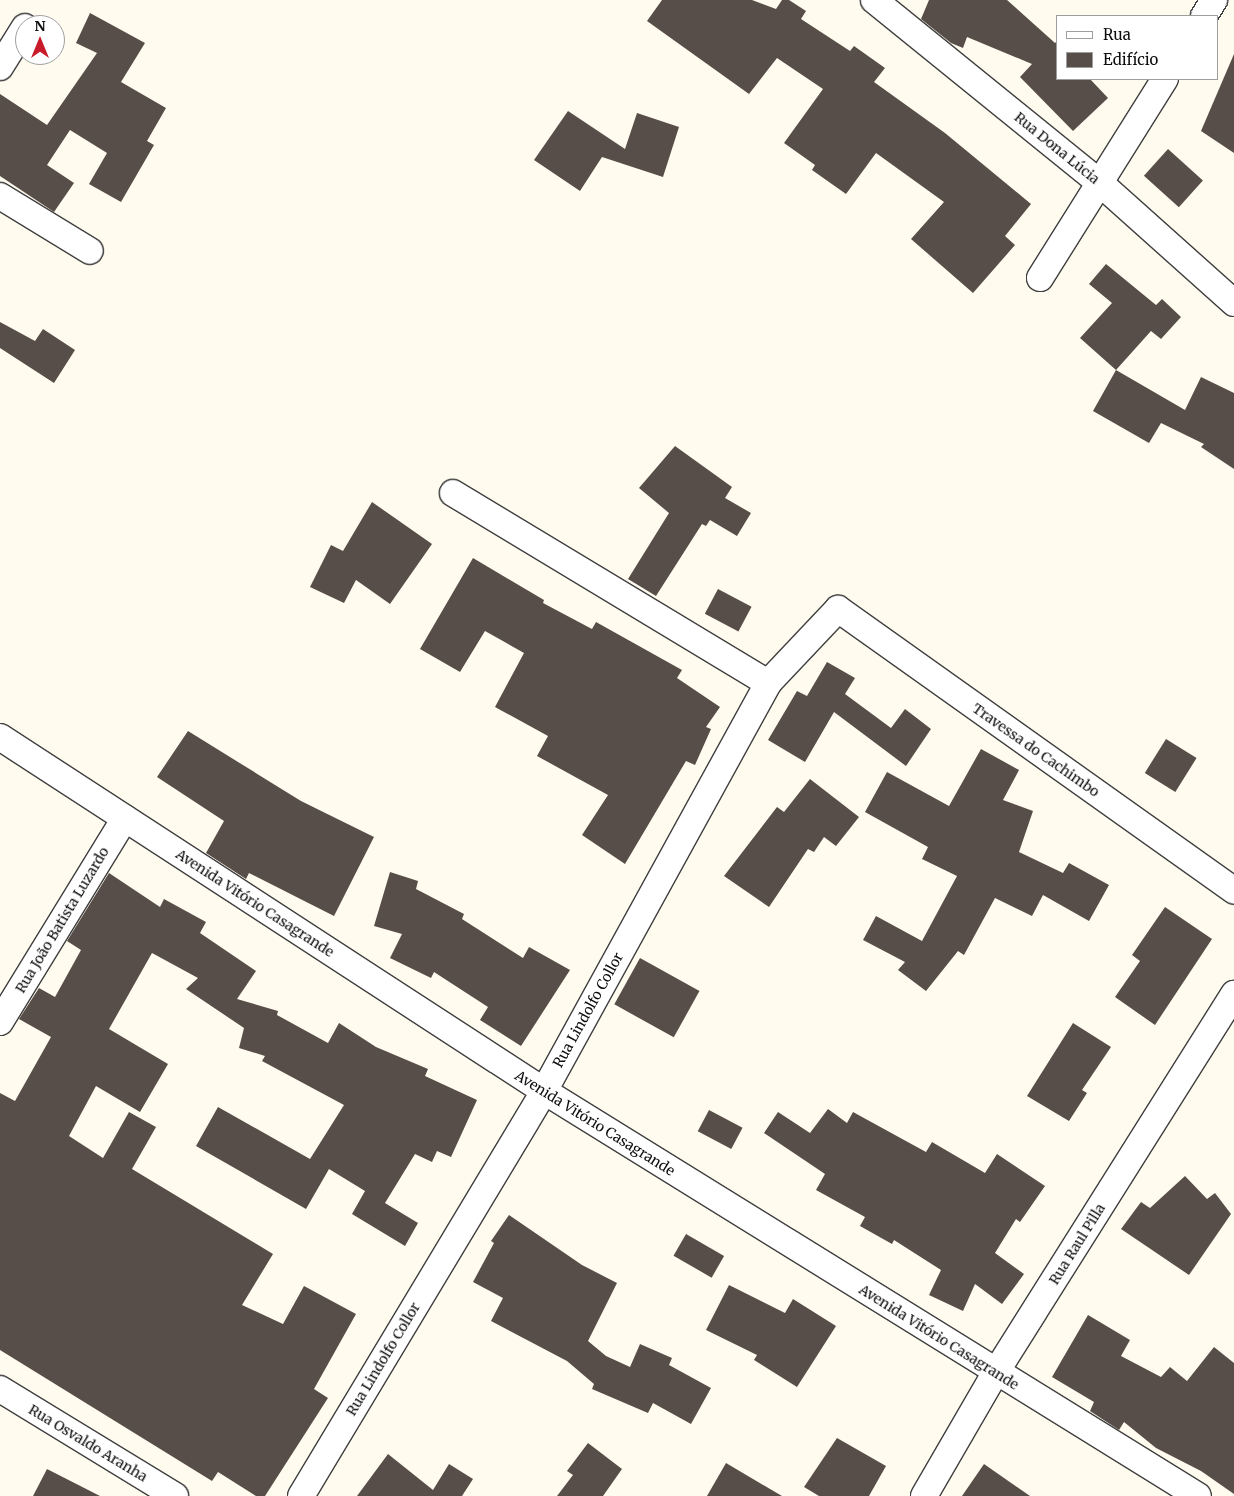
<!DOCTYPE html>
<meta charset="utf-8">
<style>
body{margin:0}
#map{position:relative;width:1234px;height:1496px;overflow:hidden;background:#fffbee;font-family:Merriweather,serif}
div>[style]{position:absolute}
.building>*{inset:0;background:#574e49;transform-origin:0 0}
.roads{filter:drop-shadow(1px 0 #404040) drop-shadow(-1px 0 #404040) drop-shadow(0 1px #404040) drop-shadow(0 -1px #404040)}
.minor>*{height:26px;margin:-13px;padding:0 13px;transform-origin:13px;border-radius:13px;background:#fff}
span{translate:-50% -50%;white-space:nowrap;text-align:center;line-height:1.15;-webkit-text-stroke:5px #fff;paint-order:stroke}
.street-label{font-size:14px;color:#0d0d0d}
.legend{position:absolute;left:1056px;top:15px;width:162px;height:65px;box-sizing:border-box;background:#fff;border:1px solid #9e9e9e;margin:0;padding:6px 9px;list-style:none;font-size:15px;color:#0d0d0d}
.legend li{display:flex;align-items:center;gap:10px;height:25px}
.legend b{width:25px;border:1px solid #9e9e9e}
.north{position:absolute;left:15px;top:15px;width:50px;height:50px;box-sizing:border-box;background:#fff;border:1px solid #9e9e9e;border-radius:50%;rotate:0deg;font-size:14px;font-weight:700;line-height:20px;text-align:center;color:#0d0d0d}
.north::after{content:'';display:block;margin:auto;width:18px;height:22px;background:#c91a2a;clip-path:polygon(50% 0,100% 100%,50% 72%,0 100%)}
</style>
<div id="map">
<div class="building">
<i style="clip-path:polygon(662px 0,752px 0,776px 9px,782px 0,789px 0,806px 11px,801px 19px,850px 51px,854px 46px,885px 68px,874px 82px,945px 133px,1031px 204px,1005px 236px,1015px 245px,973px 293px,911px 239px,944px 202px,876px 153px,846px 194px,812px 170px,815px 165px,784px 143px,823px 89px,777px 58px,749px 94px,647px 21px)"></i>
<i style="clip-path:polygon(929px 0,1007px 0,1055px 43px,1058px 40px,1058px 79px,1090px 79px,1108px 98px,1073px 131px,1020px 77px,1032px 64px,967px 37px,963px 48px,951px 43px,921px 19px)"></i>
<i style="clip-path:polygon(90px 13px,145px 43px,121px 82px,166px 108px,147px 141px,154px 145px,121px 202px,89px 184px,107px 153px,70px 130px,47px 165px,74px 183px,54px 212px,0 176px,0 94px,47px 125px,97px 53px,76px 43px)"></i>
<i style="clip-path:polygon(1234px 54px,1234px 153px,1201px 131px)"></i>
<i style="clip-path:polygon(568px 111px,625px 149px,637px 113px,679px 127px,663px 177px,602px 157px,580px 191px,534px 160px)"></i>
<i style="left:1168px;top:149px;width:47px;height:36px;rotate:42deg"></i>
<i style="clip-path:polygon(1106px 264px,1156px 305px,1162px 299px,1181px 317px,1161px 339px,1151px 331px,1116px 370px,1185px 410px,1201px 377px,1234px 393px,1234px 469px,1201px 447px,1204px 444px,1161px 423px,1149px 443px,1093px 411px,1116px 370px,1080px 338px,1112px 303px,1089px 284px)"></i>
<i style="clip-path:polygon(0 322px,35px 341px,43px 329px,75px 350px,54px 383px,0 348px)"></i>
<i style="clip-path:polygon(675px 446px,732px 487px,725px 498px,751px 513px,737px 536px,710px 520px,706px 526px,702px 524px,656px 596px,628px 579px,669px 513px,639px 488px)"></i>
<i style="clip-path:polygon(372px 502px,432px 544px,390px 604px,356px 580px,344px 603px,310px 587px,331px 545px,343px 551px)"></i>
<i style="clip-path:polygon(473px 558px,544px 600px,543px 603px,592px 629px,596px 622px,682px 670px,677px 678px,720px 707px,706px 727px,711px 729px,695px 765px,686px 761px,625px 864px,582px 835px,608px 795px,537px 756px,548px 736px,495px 707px,524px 653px,485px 631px,460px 672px,420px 649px)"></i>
<i style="left:718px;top:589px;width:38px;height:28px;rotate:28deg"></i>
<i style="clip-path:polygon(827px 662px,855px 678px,845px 694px,891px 728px,905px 709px,931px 729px,906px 766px,834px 712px,805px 762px,768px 740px,797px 691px,807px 696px)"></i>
<i style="clip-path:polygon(188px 731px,301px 801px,374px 837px,334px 916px,249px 873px,246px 879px,206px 853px,224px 821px,157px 777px)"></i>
<i style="left:1166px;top:739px;width:36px;height:40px;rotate:32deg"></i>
<i style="clip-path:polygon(981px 749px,1019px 770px,1003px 800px,1033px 811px,1019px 852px,1063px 873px,1069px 863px,1109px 885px,1089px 921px,1043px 895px,1032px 916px,995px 898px,964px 955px,958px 951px,926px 991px,898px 970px,905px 962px,863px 940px,876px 916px,922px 941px,957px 876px,922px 859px,928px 847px,865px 812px,887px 772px,949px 806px)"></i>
<i style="clip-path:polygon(810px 779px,859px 817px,836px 846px,824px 837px,814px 852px,808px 849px,769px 907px,724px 876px,777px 807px,784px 812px)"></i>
<i style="clip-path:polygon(390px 872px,418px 881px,416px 889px,464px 914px,462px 919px,523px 958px,529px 947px,570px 970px,521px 1046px,480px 1020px,488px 1007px,434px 972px,431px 978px,390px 958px,402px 934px,374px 926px)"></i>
<i style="clip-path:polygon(109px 873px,160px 907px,164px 899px,206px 922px,200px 933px,256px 971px,237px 999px,278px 1011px,277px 1015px,328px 1043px,339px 1023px,376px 1047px,428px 1069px,425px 1076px,477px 1100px,451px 1157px,437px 1151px,432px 1162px,415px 1154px,385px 1203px,418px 1223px,405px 1246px,352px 1214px,365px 1191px,329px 1169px,306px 1209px,196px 1146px,218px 1107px,310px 1159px,344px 1105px,262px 1061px,265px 1056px,239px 1048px,244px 1028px,186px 989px,198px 978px,152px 953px,109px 1029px,168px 1064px,140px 1112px,96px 1086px,69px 1136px,103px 1158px,129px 1112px,156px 1127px,132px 1169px,273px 1254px,242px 1305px,283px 1324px,304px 1286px,356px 1314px,314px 1389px,328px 1398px,265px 1496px,256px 1496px,218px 1472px,212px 1481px,0 1350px,0 1093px,15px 1101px,51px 1037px,19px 1019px,39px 988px,55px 997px,81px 950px,67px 941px)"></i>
<i style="clip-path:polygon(1165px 907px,1212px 939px,1155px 1025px,1115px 997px,1140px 961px,1132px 955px)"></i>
<i style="left:640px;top:958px;width:68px;height:53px;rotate:29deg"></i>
<i style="clip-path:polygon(1073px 1023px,1111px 1047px,1082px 1090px,1087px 1093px,1069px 1121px,1027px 1096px)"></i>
<i style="clip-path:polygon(828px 1109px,847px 1123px,853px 1112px,926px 1152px,932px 1142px,985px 1173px,997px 1154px,1045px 1186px,1020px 1222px,1016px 1219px,995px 1253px,1024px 1274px,1002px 1304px,975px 1284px,963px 1311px,929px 1295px,941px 1270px,894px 1240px,892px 1244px,860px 1226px,865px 1217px,816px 1190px,825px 1174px,764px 1133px,778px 1112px,810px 1133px)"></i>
<i style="left:709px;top:1110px;width:38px;height:24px;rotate:28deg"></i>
<i style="clip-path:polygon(1185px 1176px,1207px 1199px,1215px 1193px,1231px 1214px,1189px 1275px,1121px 1229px,1141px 1202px,1150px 1208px)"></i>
<i style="clip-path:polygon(509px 1215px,582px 1265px,617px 1283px,588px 1341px,606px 1356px,630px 1367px,640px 1344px,672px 1358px,669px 1365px,711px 1388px,691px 1424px,653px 1403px,648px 1413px,592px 1389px,594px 1384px,567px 1361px,491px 1321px,503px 1298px,473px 1282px,494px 1243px,491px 1241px)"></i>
<i style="left:686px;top:1234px;width:44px;height:25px;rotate:30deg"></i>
<i style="clip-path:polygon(729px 1285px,785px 1313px,793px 1299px,836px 1326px,797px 1387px,754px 1360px,757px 1355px,706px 1330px)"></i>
<i style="clip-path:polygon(1088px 1315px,1130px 1340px,1121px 1356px,1161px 1377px,1170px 1367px,1187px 1381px,1214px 1347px,1234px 1363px,1234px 1494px,1201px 1471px,1156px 1448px,1124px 1422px,1119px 1430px,1090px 1411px,1094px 1402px,1052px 1377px)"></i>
<i style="clip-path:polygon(837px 1438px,886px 1466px,869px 1496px,819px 1496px,804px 1487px)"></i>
<i style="clip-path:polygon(588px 1443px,622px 1469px,603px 1496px,557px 1496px,573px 1475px,567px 1471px)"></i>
<i style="clip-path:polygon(388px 1454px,433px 1490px,449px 1464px,473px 1479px,462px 1496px,357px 1496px)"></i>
<i style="clip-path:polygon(726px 1463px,782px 1496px,707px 1496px)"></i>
<i style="clip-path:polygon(984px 1464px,1030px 1496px,962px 1496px)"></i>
<i style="clip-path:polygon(47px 1469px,100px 1496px,33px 1496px)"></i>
</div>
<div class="roads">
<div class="minor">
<i style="left:874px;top:0;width:291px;rotate:39deg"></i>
<i style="left:1100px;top:183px;width:180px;rotate:41.8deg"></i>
<i style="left:1204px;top:16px;width:19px;rotate:-58deg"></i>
<i style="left:0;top:67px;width:47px;rotate:-58deg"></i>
<i style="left:0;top:196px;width:105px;rotate:31.4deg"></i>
<i style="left:1040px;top:278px;width:235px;rotate:-57.9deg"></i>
<i style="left:453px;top:493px;width:368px;rotate:31.1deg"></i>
<i style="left:0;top:737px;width:649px;rotate:33.05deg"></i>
<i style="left:544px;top:1091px;width:769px;rotate:31.77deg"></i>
<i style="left:0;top:1022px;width:239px;rotate:-58.5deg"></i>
<i style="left:0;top:1389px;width:205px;rotate:31.4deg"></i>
<i style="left:301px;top:1496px;width:472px;rotate:-59deg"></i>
<i style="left:544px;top:1091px;width:465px;rotate:-61.2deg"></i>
<i style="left:768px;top:683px;width:102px;rotate:-46.6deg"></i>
<i style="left:838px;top:609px;width:486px;rotate:35.4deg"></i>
<i style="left:924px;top:1496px;width:143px;rotate:-59.9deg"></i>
<i style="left:996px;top:1372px;width:447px;rotate:-57.8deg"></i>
</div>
</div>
<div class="street-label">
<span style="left:1057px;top:148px;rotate:39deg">Rua Dona Lúcia</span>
<span style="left:1036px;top:750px;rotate:35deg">Travessa do Cachimbo</span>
<span style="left:255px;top:903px;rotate:33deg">Avenida Vitório Casagrande</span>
<span style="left:62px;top:920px;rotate:-59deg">Rua João Batista Luzardo</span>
<span style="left:588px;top:1010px;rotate:-61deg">Rua Lindolfo Collor</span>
<span style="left:595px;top:1123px;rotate:32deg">Avenida Vitório Casagrande</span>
<span style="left:1077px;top:1244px;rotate:-58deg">Rua Raul Pilla</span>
<span style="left:939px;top:1337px;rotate:32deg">Avenida Vitório Casagrande</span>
<span style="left:383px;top:1359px;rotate:-59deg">Rua Lindolfo Collor</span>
<span style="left:88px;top:1443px;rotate:31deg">Rua Osvaldo Aranha</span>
</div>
<ul class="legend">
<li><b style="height:6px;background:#fff"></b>Rua</li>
<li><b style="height:14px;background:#574e49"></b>Edifício</li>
</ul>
<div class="north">N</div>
</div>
